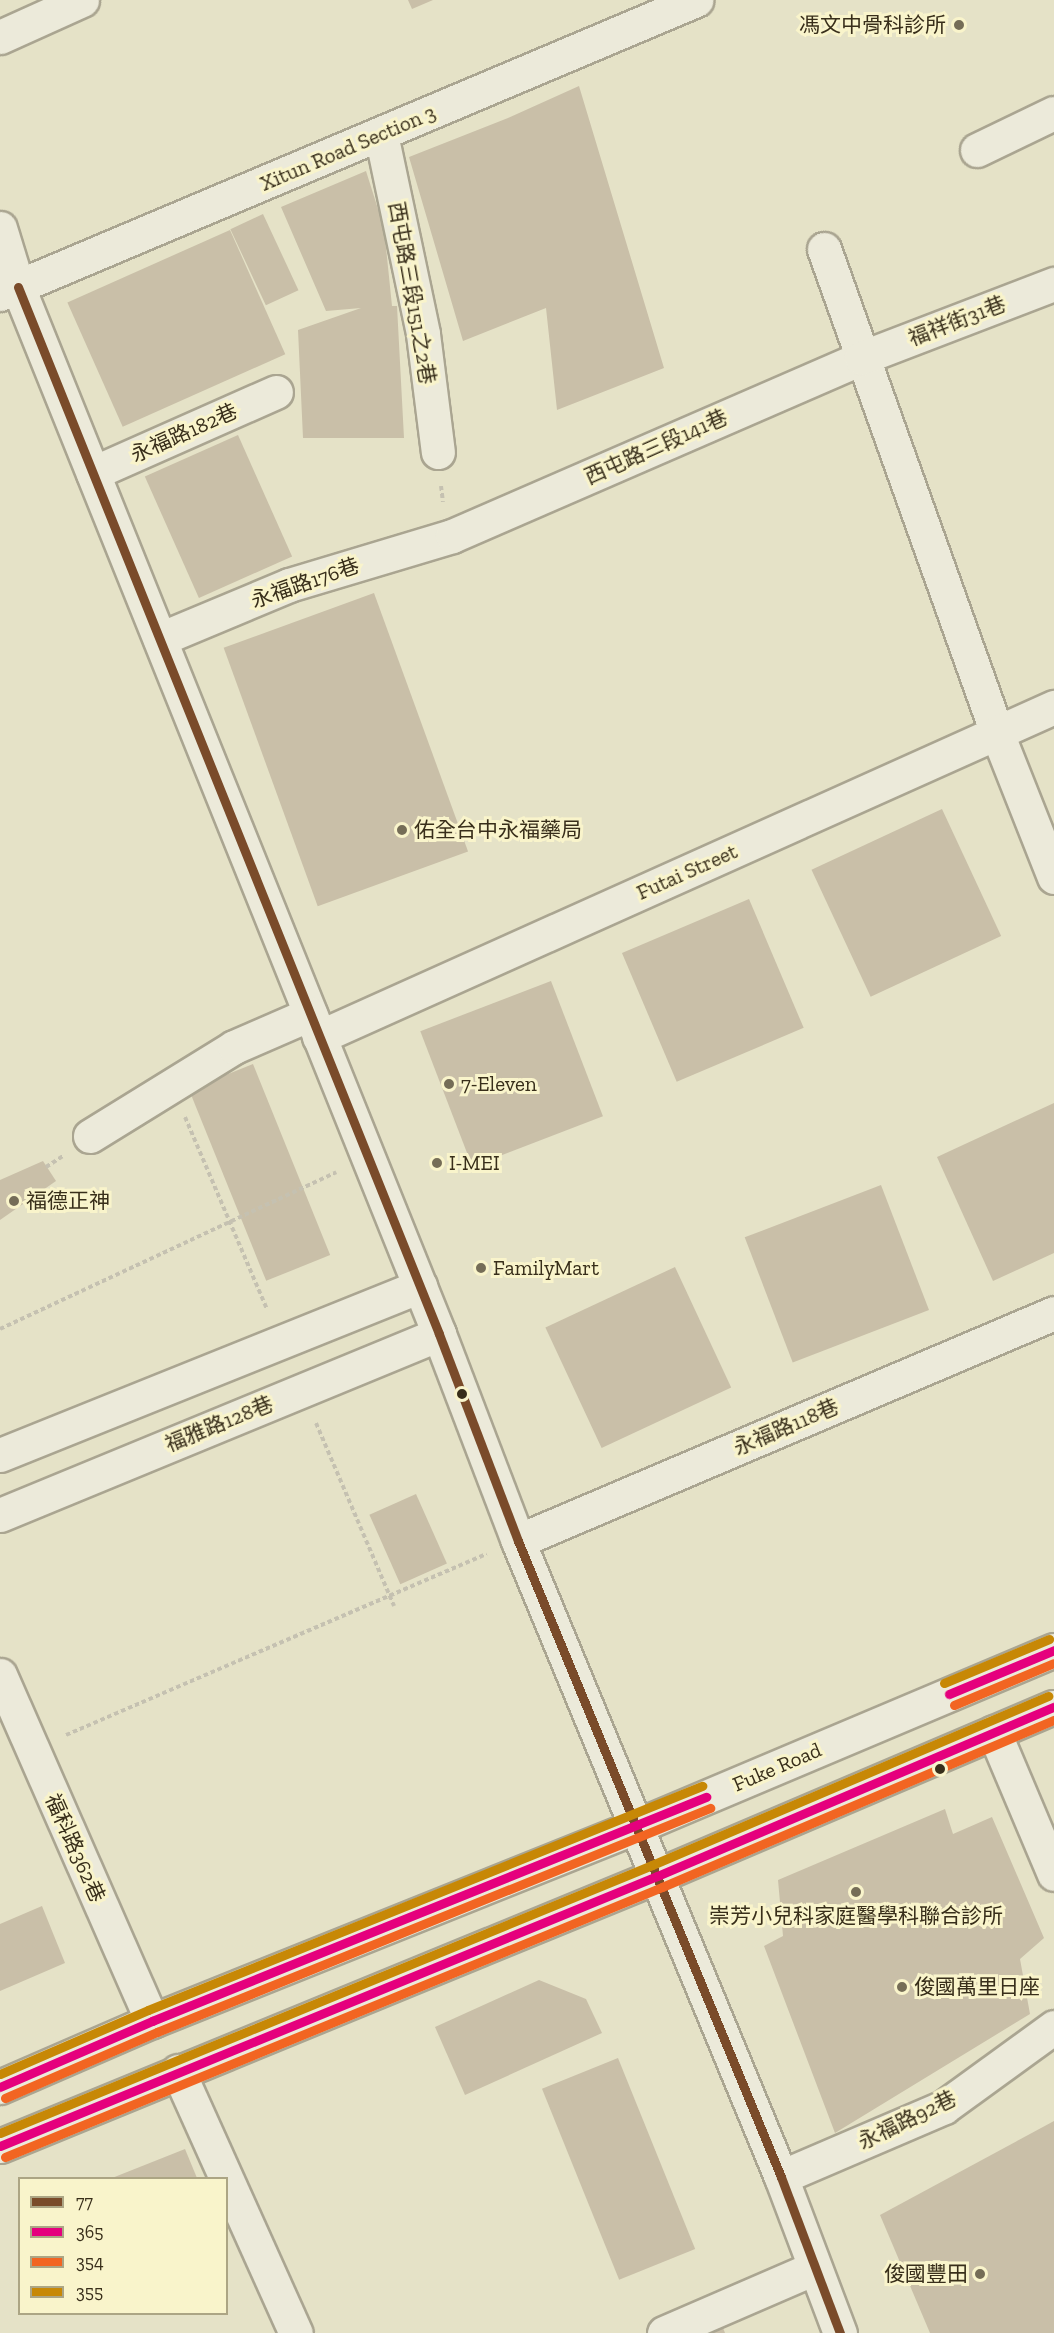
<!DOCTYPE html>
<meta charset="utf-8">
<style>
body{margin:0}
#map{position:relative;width:1054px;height:2333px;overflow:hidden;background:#e5e2c7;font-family:"Zilla Slab","Noto Sans TC",serif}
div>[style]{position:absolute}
.building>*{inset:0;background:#c9bfa8;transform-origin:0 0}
.path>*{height:4px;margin-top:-2px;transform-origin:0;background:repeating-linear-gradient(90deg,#c5c1b1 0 4.5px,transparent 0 7.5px)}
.roads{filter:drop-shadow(2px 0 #aaa591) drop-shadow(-2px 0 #aaa591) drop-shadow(0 2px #aaa591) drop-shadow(0 -2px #aaa591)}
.minor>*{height:33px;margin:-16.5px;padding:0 16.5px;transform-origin:16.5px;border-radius:16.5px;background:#eceada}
.bus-1>*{height:9px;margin:-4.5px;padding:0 4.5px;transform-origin:4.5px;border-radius:4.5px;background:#7a4b2a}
.bus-2>*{height:9px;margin:-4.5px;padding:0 4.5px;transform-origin:4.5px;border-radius:4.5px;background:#e5007d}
.bus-3>*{height:9px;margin:-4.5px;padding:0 4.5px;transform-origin:4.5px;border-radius:4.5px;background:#f26522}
.bus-4>*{height:9px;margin:-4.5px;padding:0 4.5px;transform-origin:4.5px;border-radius:4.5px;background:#c78806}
.dots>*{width:16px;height:16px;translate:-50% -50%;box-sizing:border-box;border:3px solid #f9f4cb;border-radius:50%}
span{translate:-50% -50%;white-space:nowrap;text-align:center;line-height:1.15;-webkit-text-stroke:6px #f9f4cb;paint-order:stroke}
.poi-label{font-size:21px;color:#382e1a}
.right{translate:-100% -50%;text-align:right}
.left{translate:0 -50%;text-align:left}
.street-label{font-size:21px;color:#382e1a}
.legend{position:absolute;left:18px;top:2177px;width:210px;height:138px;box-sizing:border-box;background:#f9f4cb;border:2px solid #aca584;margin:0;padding:8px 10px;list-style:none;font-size:18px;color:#382e1a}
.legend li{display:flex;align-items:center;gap:12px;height:30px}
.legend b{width:30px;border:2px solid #aca584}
</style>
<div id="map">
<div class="building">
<i style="clip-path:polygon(408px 0,433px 0,412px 9px)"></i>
<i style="clip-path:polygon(579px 86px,664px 368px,557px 410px,546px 308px,463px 341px,409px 157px,508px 118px)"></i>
<i style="clip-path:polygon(366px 171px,384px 228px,392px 306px,397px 306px,404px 438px,303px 438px,298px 330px,361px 308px,326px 311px,281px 207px)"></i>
<i style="left:263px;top:214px;width:84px;height:36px;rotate:65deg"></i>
<i style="left:230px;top:230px;width:136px;height:178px;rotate:66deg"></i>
<i style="left:238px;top:435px;width:133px;height:102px;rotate:66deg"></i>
<i style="left:374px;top:593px;width:275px;height:160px;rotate:70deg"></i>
<i style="left:942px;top:809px;width:140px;height:144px;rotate:65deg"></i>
<i style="left:749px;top:899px;width:140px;height:138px;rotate:67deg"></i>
<i style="left:551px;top:981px;width:145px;height:140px;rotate:69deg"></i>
<i style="left:253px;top:1064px;width:206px;height:69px;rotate:68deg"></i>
<i style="clip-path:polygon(1054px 1103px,1054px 1253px,993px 1281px,937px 1157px)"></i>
<i style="clip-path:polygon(43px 1161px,56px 1181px,0 1220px,0 1180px)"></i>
<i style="left:881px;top:1185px;width:134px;height:146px;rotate:69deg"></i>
<i style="left:675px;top:1267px;width:133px;height:143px;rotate:65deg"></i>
<i style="left:416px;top:1494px;width:76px;height:51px;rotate:66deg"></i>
<i style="clip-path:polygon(945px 1809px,953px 1834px,992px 1817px,1044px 1938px,1020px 1959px,1030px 2014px,835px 2133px,764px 1946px,783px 1936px,778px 1880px)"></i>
<i style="clip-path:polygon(42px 1906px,65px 1963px,0 1991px,0 1924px)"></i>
<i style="clip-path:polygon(539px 1980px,586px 1999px,602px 2033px,465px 2095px,435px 2027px)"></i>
<i style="left:618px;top:2058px;width:206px;height:82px;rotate:68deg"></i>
<i style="clip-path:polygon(1054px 2121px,1054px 2333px,930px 2333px,880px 2215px)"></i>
<i style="clip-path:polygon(185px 2149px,197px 2178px,112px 2178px)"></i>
<i style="clip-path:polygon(722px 2325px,725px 2333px,706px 2333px)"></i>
</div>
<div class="path">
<i style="left:441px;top:486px;width:16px;rotate:83deg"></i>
<i style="left:185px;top:1117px;width:209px;rotate:66.9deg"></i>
<i style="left:46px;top:1167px;width:20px;rotate:-33deg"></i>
<i style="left:0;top:1329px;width:371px;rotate:-25deg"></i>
<i style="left:316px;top:1423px;width:199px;rotate:66.9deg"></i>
<i style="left:66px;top:1735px;width:458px;rotate:-23.3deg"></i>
</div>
<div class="roads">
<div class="minor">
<i style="left:0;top:37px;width:90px;rotate:-24.3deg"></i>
<i style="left:381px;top:134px;width:204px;rotate:78.1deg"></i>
<i style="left:423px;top:334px;width:119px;rotate:82.8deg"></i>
<i style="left:977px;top:150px;width:85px;rotate:-25.7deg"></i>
<i style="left:0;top:228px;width:62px;rotate:73deg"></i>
<i style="left:18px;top:287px;width:1128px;rotate:68.09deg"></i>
<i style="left:439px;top:1334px;width:222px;rotate:69.1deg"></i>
<i style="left:518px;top:1541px;width:688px;rotate:67.53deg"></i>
<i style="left:781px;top:2177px;width:167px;rotate:69.3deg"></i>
<i style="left:824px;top:249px;width:514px;rotate:70.33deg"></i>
<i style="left:997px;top:733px;width:155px;rotate:68.4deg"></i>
<i style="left:0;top:294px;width:756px;rotate:-22.9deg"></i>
<i style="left:93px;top:473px;width:200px;rotate:-23.9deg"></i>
<i style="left:160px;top:639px;width:140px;rotate:-22.7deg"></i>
<i style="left:289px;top:585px;width:170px;rotate:-16.7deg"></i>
<i style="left:452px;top:536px;width:446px;rotate:-23.5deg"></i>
<i style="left:861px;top:358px;width:207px;rotate:-21deg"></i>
<i style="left:319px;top:1037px;width:806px;rotate:-24.18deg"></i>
<i style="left:90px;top:1136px;width:169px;rotate:-31.7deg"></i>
<i style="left:234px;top:1047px;width:83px;rotate:-23.5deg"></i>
<i style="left:0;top:1455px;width:453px;rotate:-21.9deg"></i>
<i style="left:0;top:1515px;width:475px;rotate:-22.4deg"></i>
<i style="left:518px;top:1541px;width:582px;rotate:-23.04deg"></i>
<i style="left:0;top:1675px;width:378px;rotate:66.3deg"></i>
<i style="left:994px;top:1732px;width:154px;rotate:67.1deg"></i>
<i style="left:178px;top:2071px;width:287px;rotate:65.8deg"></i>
<i style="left:0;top:2087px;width:166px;rotate:-23.5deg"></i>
<i style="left:152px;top:2021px;width:521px;rotate:-21.88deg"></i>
<i style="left:635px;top:1827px;width:455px;rotate:-22.9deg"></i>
<i style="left:0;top:2146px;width:710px;rotate:-22.34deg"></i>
<i style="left:657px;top:1876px;width:431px;rotate:-23.1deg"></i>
<i style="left:781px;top:2177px;width:177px;rotate:-23.2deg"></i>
<i style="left:944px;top:2107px;width:136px;rotate:-36deg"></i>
<i style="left:664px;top:2333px;width:163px;rotate:-23.4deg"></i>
</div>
</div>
<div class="bus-1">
<i style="left:18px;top:287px;width:1128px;rotate:68.09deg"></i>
<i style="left:439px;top:1334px;width:222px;rotate:69.1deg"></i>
<i style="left:518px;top:1541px;width:688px;rotate:67.53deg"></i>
<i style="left:781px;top:2177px;width:167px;rotate:69.3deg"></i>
</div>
<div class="bus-2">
<i style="left:949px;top:1694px;width:114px;rotate:-22.7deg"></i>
<i style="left:0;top:2087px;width:166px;rotate:-23.5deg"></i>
<i style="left:152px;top:2021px;width:598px;rotate:-22.02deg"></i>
<i style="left:0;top:2146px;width:710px;rotate:-22.34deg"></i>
<i style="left:657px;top:1876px;width:431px;rotate:-23.1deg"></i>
</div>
<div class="bus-3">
<i style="left:954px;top:1705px;width:108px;rotate:-22.8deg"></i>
<i style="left:5px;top:2098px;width:166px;rotate:-23.5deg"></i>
<i style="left:157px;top:2032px;width:597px;rotate:-22.05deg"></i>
<i style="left:5px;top:2157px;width:710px;rotate:-22.34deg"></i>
<i style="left:662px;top:1887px;width:426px;rotate:-23.1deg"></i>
</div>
<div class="bus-4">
<i style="left:944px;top:1683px;width:114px;rotate:-22.7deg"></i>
<i style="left:0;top:2074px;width:161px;rotate:-23.4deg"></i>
<i style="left:148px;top:2010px;width:598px;rotate:-22.02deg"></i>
<i style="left:0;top:2133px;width:705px;rotate:-22.34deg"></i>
<i style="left:652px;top:1865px;width:431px;rotate:-23.1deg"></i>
</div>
<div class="dots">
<i style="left:959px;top:25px;background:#756d57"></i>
<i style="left:402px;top:830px;background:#756d57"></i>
<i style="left:449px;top:1084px;background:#756d57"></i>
<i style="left:437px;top:1163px;background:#756d57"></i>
<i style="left:14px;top:1201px;background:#756d57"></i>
<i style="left:481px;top:1268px;background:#756d57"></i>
<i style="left:462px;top:1394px;background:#382e1a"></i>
<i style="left:940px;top:1769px;background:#382e1a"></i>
<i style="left:856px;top:1892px;background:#756d57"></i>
<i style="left:902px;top:1987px;background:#756d57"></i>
<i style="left:980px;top:2274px;background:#756d57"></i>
</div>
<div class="poi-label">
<span class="right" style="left:946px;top:25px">馮文中骨科診所</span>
<span class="left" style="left:414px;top:830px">佑全台中永福藥局</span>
<span class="left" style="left:461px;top:1084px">7-Eleven</span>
<span class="left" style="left:449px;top:1163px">I-MEI</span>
<span class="left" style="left:26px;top:1201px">福德正神</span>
<span class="left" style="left:493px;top:1268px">FamilyMart</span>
<span style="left:856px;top:1916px">崇芳小兒科家庭醫學科聯合診所</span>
<span class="left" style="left:914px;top:1987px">俊國萬里日座</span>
<span class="right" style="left:968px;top:2274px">俊國豐田</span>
</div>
<div class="street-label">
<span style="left:348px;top:148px;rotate:-23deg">Xitun Road Section 3</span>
<span style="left:412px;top:293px;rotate:80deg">西屯路三段151之2巷</span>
<span style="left:957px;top:321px;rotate:-21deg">福祥街31巷</span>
<span style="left:184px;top:433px;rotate:-24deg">永福路182巷</span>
<span style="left:656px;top:447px;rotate:-24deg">西屯路三段141巷</span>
<span style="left:305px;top:583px;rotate:-19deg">永福路176巷</span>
<span style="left:687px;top:872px;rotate:-24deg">Futai Street</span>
<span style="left:219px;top:1424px;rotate:-22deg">福雅路128巷</span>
<span style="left:786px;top:1427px;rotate:-23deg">永福路118巷</span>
<span style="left:777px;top:1767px;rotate:-23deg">Fuke Road</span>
<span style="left:75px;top:1848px;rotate:66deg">福科路362巷</span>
<span style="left:907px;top:2120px;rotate:-26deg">永福路92巷</span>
</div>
<ul class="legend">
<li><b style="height:8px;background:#7a4b2a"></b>77</li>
<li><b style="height:8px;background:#e5007d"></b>365</li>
<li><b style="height:8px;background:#f26522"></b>354</li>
<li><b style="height:8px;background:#c78806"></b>355</li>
</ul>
</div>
